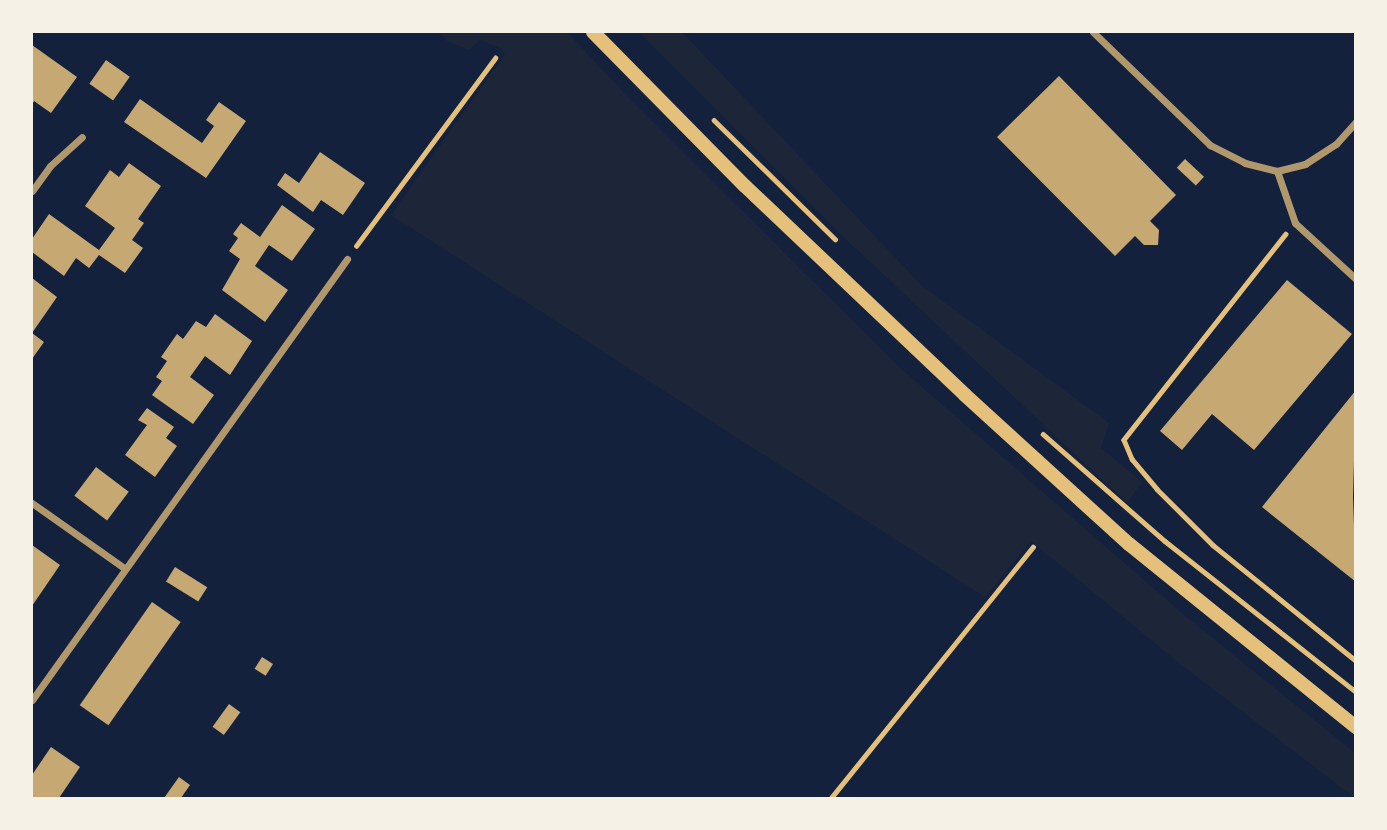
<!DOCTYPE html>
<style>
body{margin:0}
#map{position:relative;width:1387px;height:830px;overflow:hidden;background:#14213d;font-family:Quicksand,sans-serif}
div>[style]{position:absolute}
.green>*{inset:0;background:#1d2539}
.building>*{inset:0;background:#c6a872;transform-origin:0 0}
.path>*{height:4.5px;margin:-2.25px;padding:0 2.25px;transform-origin:2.25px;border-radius:2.25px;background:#e5c07b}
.minor>*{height:7px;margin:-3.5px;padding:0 3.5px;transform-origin:3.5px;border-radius:3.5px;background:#b1986c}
.secondary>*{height:14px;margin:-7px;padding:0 7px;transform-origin:7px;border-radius:7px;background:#e5c07b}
span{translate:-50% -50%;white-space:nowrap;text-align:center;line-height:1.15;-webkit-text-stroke:5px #f6f1e7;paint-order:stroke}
.frame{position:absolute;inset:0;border:33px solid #f6f1e7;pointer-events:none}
</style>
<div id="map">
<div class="green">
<i style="clip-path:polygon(440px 32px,567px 32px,628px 97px,899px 367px,1183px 614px,1355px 753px,1355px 798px,1183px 666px,1031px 541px,985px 597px,391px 215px,505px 54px,498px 47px,480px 40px,469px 50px,447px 41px)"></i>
<i style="clip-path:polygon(639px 32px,682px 32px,922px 286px,1109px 423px,1101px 448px,1142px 482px,1127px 503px,851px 244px)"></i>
</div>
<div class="building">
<i style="clip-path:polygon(32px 45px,77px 77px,51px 113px,34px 101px,32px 105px)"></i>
<i style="left:106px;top:60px;width:29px;height:29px;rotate:35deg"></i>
<i style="clip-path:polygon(1059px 76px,1176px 195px,1150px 221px,1159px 230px,1158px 245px,1144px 245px,1135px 236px,1115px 256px,997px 137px)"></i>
<i style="clip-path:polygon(140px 99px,202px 143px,214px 126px,206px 120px,219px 102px,246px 121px,206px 178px,124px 122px)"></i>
<i style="clip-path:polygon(320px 152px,365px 183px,343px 215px,321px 200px,313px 212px,277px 185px,285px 173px,299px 183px)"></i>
<i style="left:1185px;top:159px;width:26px;height:12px;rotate:43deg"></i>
<i style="clip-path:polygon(129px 163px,161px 186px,138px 219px,144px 223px,132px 240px,143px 248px,125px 273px,99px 255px,89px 268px,76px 258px,64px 276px,32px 252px,32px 239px,49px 214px,99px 250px,115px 228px,85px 206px,110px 170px,119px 177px)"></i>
<i style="clip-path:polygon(282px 205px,315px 229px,292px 261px,269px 245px,255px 266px,288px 290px,265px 322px,222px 290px,240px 259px,229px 251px,238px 238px,233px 234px,241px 223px,260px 237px)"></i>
<i style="clip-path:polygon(32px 278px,57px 297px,32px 333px,44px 342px,32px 359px)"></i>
<i style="clip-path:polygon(1287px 280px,1352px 334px,1254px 450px,1212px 414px,1182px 450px,1160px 431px)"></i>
<i style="clip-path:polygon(215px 314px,252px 341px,230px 375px,205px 356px,190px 377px,214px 395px,193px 424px,152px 395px,162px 381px,156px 377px,167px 361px,161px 357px,177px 334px,183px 339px,196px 321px,206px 327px)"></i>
<i style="clip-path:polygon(1356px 390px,1353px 497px,1356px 582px,1262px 507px)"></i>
<i style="clip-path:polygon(147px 408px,174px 427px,166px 438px,177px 446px,155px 477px,125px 455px,147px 425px,138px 420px)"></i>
<i style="left:96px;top:467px;width:41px;height:36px;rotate:37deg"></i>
<i style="clip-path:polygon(32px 545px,60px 565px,32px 606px)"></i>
<i style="left:175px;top:567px;width:38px;height:17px;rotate:32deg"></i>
<i style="left:152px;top:602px;width:35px;height:126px;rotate:35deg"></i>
<i style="left:262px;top:657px;width:13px;height:14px;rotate:32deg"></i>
<i style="left:229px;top:704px;width:14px;height:28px;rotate:36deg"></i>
<i style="clip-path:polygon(51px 747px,80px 767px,59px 798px,32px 798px,32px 775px)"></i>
<i style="clip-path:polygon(179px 777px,190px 785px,181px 798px,164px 798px)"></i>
</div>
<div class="path">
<i style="left:714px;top:120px;width:170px;rotate:44.5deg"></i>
<i style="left:1286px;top:234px;width:262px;rotate:128.2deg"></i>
<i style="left:1124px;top:440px;width:21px;rotate:67deg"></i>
<i style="left:1132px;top:459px;width:39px;rotate:50deg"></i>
<i style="left:1157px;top:489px;width:79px;rotate:45deg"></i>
<i style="left:1213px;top:545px;width:184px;rotate:39deg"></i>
<i style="left:356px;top:246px;width:234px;rotate:-53.5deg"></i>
<i style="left:1043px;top:434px;width:162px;rotate:41.3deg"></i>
<i style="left:1165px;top:541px;width:243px;rotate:38.3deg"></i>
<i style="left:831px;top:798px;width:322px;rotate:-51.2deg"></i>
</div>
<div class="minor">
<i style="left:1093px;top:32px;width:163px;rotate:44deg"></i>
<i style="left:1210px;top:145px;width:39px;rotate:27deg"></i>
<i style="left:1245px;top:163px;width:33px;rotate:14deg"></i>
<i style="left:1277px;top:171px;width:55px;rotate:70.9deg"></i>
<i style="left:1295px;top:223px;width:83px;rotate:42.6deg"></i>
<i style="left:1277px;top:171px;width:29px;rotate:-14deg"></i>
<i style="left:1305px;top:164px;width:37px;rotate:-33deg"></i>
<i style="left:1336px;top:144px;width:30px;rotate:-48deg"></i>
<i style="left:32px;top:191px;width:31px;rotate:-54deg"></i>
<i style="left:50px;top:166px;width:43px;rotate:-42.2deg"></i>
<i style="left:32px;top:503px;width:113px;rotate:35.2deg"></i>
<i style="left:32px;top:700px;width:542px;rotate:-54.46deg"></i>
</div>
<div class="secondary">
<i style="left:593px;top:32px;width:216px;rotate:45.4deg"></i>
<i style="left:745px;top:186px;width:303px;rotate:43.5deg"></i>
<i style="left:965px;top:395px;width:222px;rotate:42.3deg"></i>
<i style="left:1129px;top:544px;width:292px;rotate:38.9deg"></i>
</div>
<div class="frame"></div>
</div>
